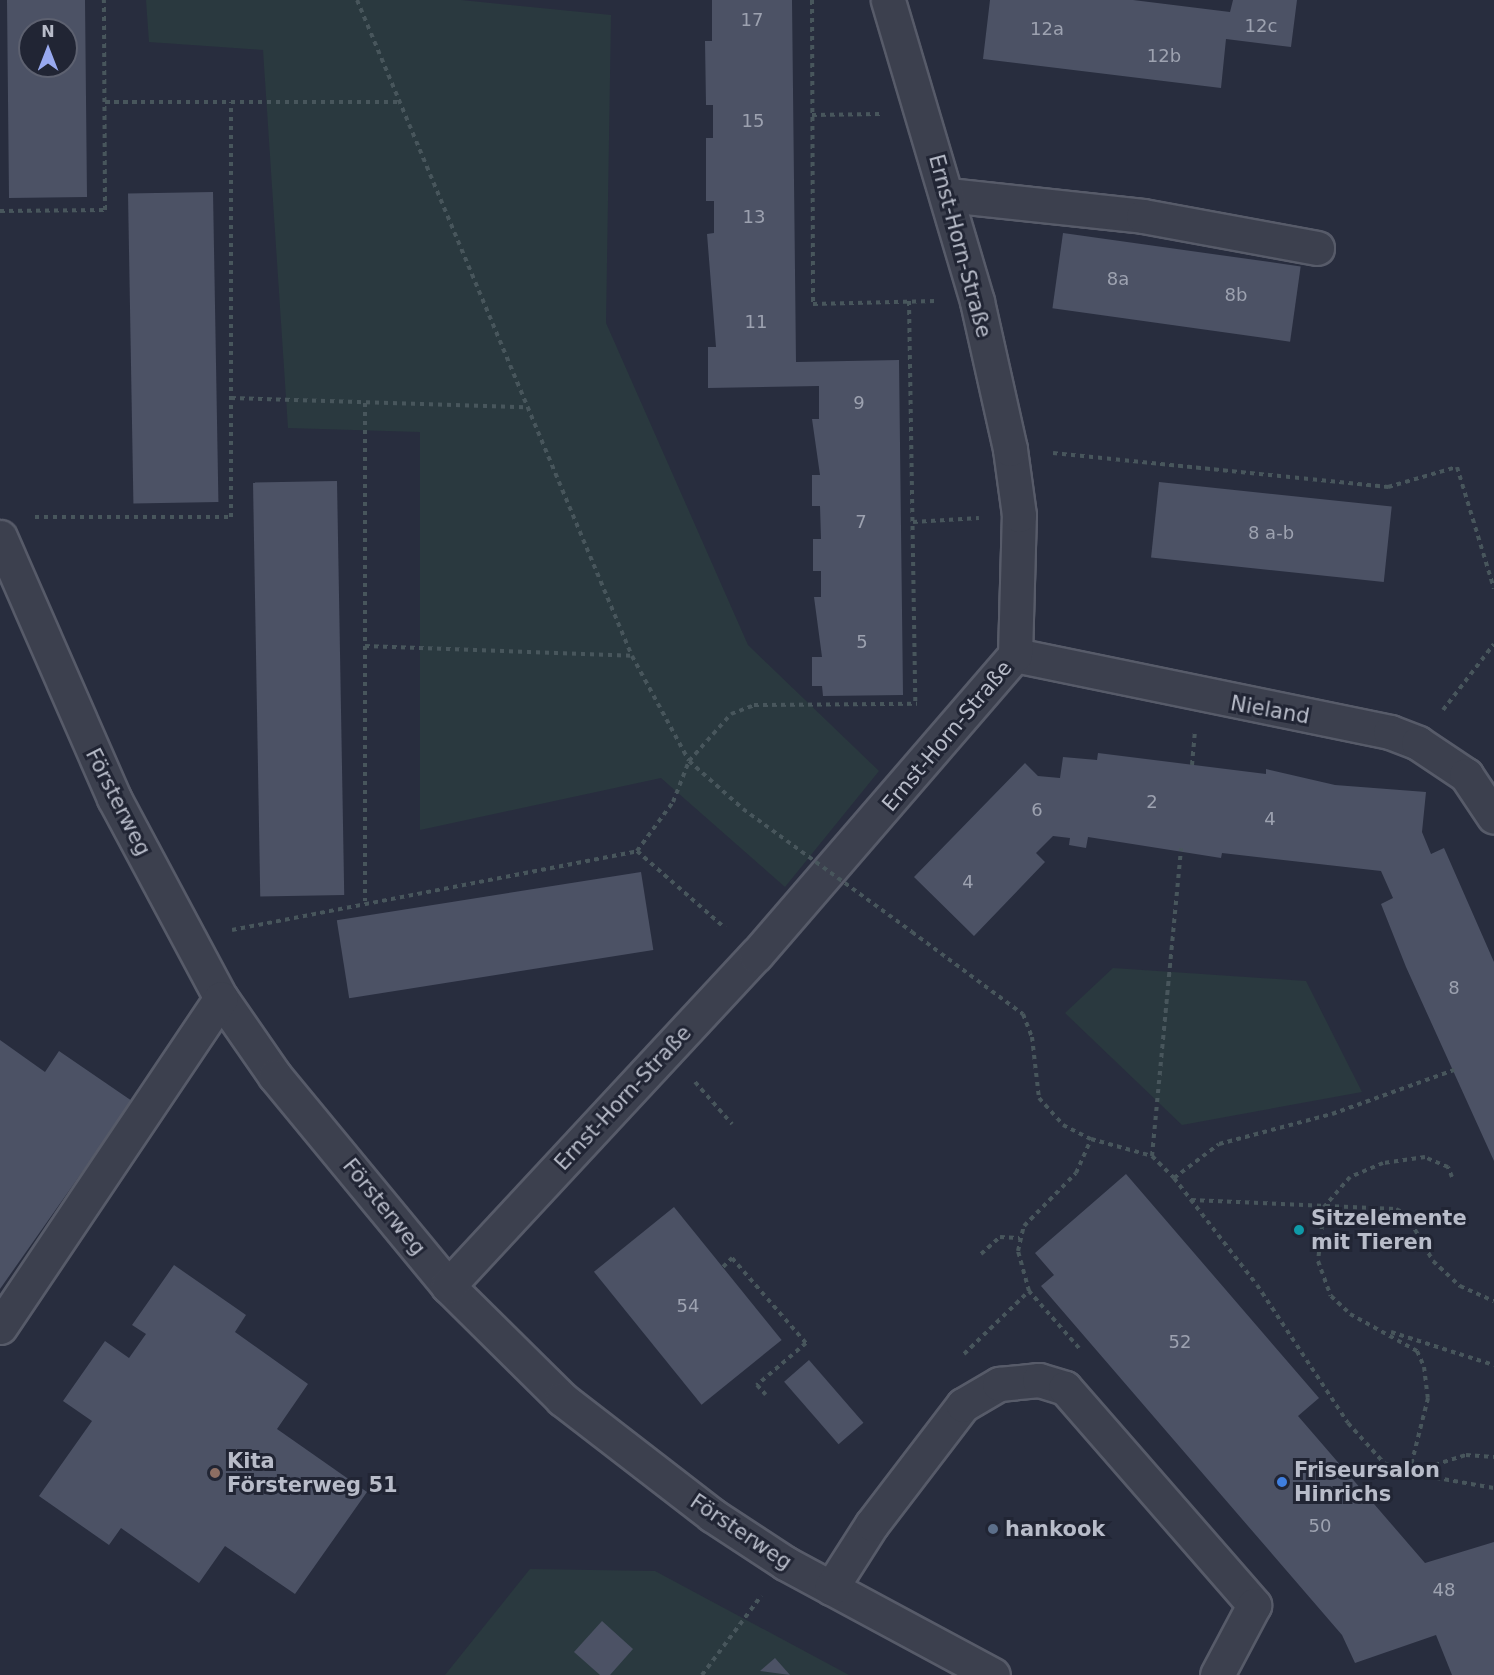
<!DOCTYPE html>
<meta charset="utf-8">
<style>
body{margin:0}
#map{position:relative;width:1494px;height:1675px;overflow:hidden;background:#282d3e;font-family:"DejaVu Sans",sans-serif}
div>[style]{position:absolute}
.green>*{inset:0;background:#2a393f}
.building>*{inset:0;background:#4c5265;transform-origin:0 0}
.path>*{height:4px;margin-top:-2px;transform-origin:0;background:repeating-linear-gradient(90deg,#48565c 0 4.5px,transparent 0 9px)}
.roads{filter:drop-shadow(2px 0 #575b69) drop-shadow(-2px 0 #575b69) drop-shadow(0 2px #575b69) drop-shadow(0 -2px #575b69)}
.minor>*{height:33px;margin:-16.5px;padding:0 16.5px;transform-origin:16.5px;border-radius:16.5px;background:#3c404e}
.path-bridge>*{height:4px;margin-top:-2px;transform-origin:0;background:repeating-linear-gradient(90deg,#48565c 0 4.5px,transparent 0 9px)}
.dots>*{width:16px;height:16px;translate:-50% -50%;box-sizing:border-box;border:3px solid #212534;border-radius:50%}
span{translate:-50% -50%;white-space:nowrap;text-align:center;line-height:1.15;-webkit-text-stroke:6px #212534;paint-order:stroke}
.number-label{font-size:18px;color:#9da2b0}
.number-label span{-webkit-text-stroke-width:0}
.street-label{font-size:21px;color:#b8bcc9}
.poi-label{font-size:21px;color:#b8bcc9;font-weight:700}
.left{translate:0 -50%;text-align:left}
.north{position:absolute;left:18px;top:18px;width:60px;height:60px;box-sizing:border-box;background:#212534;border:2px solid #5d6170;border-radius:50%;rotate:0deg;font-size:16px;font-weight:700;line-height:24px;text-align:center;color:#b8bcc9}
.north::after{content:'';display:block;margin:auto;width:21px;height:27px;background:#98a9ef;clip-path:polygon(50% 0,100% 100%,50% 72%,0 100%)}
</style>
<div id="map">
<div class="green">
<i style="clip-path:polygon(146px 0,461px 0,611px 15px,606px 323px,748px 645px,879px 771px,785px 887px,661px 778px,420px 830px,420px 432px,288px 428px,263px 50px,149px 42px)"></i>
<i style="clip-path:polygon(1113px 968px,1306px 981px,1362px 1092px,1182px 1125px,1065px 1013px)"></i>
<i style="clip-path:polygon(530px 1569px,655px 1571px,849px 1675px,445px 1675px)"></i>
</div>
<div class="building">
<i style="clip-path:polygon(evenodd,7px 0,85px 0,87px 197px,9px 198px,7px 0,30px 30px,66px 30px,66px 66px,30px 66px,30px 30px)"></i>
<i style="clip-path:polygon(712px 0,792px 0,796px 362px,899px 360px,903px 695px,823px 696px,822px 686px,812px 686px,812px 657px,822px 657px,814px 597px,821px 597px,821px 571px,813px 571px,813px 539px,821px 539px,820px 506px,812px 506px,812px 475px,820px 475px,812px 419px,819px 419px,819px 386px,708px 388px,708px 347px,716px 347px,707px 234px,714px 233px,714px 201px,706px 201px,706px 138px,713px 138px,713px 105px,706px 105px,705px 41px,712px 41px)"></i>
<i style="clip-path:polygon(990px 0,1133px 0,1230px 12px,1233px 0,1297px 0,1291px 47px,1226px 39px,1221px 88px,983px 59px)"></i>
<i style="left:213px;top:192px;width:310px;height:85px;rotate:89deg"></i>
<i style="left:1063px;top:233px;width:240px;height:76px;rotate:8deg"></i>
<i style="left:337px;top:481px;width:414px;height:84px;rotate:89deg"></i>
<i style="left:1159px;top:482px;width:234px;height:76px;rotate:6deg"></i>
<i style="clip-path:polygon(1098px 753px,1266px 774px,1266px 769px,1335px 785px,1426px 792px,1422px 832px,1431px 854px,1444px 848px,1494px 962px,1494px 1161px,1406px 967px,1381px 904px,1393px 898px,1381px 871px,1222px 853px,1221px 858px,1088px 837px,1086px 848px,1069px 845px,1070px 838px,1053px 836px,1036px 853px,1045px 862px,974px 936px,914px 877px,1025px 763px,1038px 776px,1060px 778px,1063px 757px,1097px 760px)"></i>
<i style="left:641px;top:872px;width:79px;height:308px;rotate:81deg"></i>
<i style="clip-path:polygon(0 1040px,45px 1072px,59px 1051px,132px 1101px,0 1289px)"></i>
<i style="clip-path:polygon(1126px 1174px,1319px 1398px,1298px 1416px,1425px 1563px,1494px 1542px,1494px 1675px,1452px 1675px,1436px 1635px,1355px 1663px,1342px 1635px,1041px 1286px,1054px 1275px,1035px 1253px)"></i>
<i style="left:674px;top:1207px;width:171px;height:103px;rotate:51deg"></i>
<i style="clip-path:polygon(174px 1265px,246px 1315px,235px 1332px,308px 1384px,277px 1429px,367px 1492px,295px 1594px,225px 1546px,199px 1583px,121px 1528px,109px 1545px,39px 1496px,92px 1421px,63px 1401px,105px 1341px,129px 1358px,146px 1334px,132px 1325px)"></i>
<i style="left:809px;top:1360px;width:83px;height:33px;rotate:49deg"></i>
<i style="clip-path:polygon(602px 1621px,633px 1649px,610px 1675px,600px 1675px,574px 1652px)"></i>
<i style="clip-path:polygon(775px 1658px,790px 1675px,760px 1671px)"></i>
</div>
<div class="path">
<i style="left:357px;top:0;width:711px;rotate:67.26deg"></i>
<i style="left:632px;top:656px;width:119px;rotate:61.5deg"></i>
<i style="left:689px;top:761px;width:72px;rotate:41.6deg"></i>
<i style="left:812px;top:0;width:304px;rotate:89.8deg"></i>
<i style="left:813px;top:304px;width:122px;rotate:-1.4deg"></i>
<i style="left:105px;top:102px;width:296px"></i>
<i style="left:812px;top:115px;width:68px;rotate:-0.8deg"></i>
<i style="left:0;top:211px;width:105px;rotate:-0.5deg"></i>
<i style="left:105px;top:210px;width:210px;rotate:-90.3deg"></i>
<i style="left:909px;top:301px;width:403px;rotate:89.1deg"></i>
<i style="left:231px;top:398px;width:294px;rotate:1.8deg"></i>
<i style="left:365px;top:403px;width:498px;rotate:90deg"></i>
<i style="left:1053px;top:453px;width:337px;rotate:5.8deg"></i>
<i style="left:1388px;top:487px;width:72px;rotate:-16.2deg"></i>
<i style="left:1457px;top:467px;width:127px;rotate:73.1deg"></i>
<i style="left:35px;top:517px;width:196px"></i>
<i style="left:231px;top:517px;width:415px;rotate:-90deg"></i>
<i style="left:913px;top:522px;width:66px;rotate:-3.5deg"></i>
<i style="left:365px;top:646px;width:267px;rotate:2.1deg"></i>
<i style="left:1443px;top:710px;width:83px;rotate:-52.3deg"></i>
<i style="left:1192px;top:765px;width:32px;rotate:-85deg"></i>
<i style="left:637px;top:851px;width:61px;rotate:-53.7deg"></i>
<i style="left:673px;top:802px;width:44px;rotate:-68.7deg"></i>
<i style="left:689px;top:761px;width:63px;rotate:-48.2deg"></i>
<i style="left:731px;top:714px;width:25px;rotate:-21deg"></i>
<i style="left:754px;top:705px;width:163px;rotate:-0.4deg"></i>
<i style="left:232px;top:930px;width:413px;rotate:-11deg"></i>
<i style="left:637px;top:851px;width:117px;rotate:41.2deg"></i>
<i style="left:912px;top:932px;width:138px;rotate:36.5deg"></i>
<i style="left:1023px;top:1014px;width:25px;rotate:69deg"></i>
<i style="left:1032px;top:1037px;width:61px;rotate:83.5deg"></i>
<i style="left:1039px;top:1098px;width:36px;rotate:48deg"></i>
<i style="left:1063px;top:1125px;width:31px;rotate:27deg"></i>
<i style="left:1091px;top:1139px;width:63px;rotate:15.6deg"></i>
<i style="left:1152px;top:1156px;width:31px;rotate:45deg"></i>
<i style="left:1174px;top:1178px;width:135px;rotate:52.2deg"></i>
<i style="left:1257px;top:1285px;width:165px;rotate:56.6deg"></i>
<i style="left:1348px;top:1423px;width:54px;rotate:48deg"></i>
<i style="left:1384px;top:1463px;width:27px;rotate:22deg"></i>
<i style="left:1409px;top:1473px;width:60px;rotate:-17.5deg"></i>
<i style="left:1466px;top:1455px;width:28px;rotate:4deg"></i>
<i style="left:695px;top:1082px;width:56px;rotate:48.6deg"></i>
<i style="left:1152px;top:1156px;width:309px;rotate:-84.6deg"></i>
<i style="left:1452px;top:1177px;width:11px;rotate:-112deg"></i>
<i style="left:1448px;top:1167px;width:25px;rotate:-157deg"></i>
<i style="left:1425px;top:1157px;width:42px;rotate:171.9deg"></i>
<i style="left:1383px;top:1163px;width:36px;rotate:157deg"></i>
<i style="left:1350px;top:1177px;width:40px;rotate:131deg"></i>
<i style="left:1324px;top:1207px;width:54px;rotate:96.3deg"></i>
<i style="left:1318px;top:1261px;width:37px;rotate:70deg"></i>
<i style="left:1331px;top:1296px;width:26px;rotate:43deg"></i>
<i style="left:1350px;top:1314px;width:77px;rotate:28.9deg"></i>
<i style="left:1417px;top:1351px;width:17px;rotate:66deg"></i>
<i style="left:1424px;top:1367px;width:31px;rotate:83deg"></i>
<i style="left:1428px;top:1398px;width:77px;rotate:104.2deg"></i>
<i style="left:1409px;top:1473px;width:86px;rotate:10deg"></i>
<i style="left:1174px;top:1178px;width:56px;rotate:-37.1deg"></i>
<i style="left:1219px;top:1144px;width:117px;rotate:-14.9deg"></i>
<i style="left:1332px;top:1114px;width:130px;rotate:-19.8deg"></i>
<i style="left:1191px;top:1200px;width:205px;rotate:2.5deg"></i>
<i style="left:1396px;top:1209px;width:11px;rotate:27deg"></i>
<i style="left:1406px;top:1214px;width:54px;rotate:60.1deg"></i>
<i style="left:1433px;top:1261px;width:37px;rotate:43deg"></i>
<i style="left:1460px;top:1286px;width:37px;rotate:24deg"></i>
<i style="left:981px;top:1254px;width:25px;rotate:-42deg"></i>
<i style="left:1000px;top:1237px;width:19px;rotate:3deg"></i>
<i style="left:723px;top:1267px;width:13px;rotate:-45deg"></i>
<i style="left:732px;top:1258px;width:113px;rotate:49deg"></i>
<i style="left:806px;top:1343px;width:65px;rotate:139.4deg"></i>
<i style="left:757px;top:1385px;width:13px;rotate:48deg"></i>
<i style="left:1391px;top:1332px;width:108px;rotate:17.8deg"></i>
<i style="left:1079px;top:1348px;width:76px;rotate:-131.3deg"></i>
<i style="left:1029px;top:1291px;width:41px;rotate:-105.4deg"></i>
<i style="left:1018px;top:1251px;width:26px;rotate:-77deg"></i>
<i style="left:1024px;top:1226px;width:74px;rotate:-45.5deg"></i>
<i style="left:1076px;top:1173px;width:37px;rotate:-66deg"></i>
<i style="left:964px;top:1354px;width:91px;rotate:-44.1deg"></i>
<i style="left:702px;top:1675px;width:99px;rotate:-53.2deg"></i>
</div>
<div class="roads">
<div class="minor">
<i style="left:948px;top:195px;width:196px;rotate:6.1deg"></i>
<i style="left:1143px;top:216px;width:177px;rotate:10.4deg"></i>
<i style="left:0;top:537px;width:285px;rotate:66.4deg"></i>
<i style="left:114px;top:798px;width:227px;rotate:61.9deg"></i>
<i style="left:221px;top:998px;width:95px;rotate:55.3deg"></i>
<i style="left:275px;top:1076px;width:272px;rotate:50.5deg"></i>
<i style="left:448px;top:1286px;width:161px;rotate:44.7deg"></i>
<i style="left:562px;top:1399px;width:190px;rotate:37.7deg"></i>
<i style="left:712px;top:1515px;width:87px;rotate:33.3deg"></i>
<i style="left:785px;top:1563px;width:236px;rotate:28.3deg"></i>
<i style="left:1015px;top:655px;width:383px;rotate:11.6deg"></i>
<i style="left:1390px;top:732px;width:30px;rotate:21deg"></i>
<i style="left:1418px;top:743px;width:58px;rotate:33.7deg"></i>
<i style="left:1466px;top:775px;width:50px;rotate:56.3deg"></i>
<i style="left:448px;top:1286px;width:452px;rotate:-47.1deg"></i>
<i style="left:756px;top:955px;width:396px;rotate:-49.2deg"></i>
<i style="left:1015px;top:655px;width:140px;rotate:-88.4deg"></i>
<i style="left:1019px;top:515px;width:67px;rotate:-97.8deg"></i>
<i style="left:1010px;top:449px;width:152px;rotate:-102.6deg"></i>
<i style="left:977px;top:301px;width:314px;rotate:-106.5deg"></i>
<i style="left:0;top:1327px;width:396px;rotate:-56.1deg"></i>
<i style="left:831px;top:1588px;width:76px;rotate:-57.4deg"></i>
<i style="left:872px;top:1524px;width:150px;rotate:-52.6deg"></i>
<i style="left:963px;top:1405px;width:42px;rotate:-30.3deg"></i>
<i style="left:999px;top:1384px;width:40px;rotate:-5.7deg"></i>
<i style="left:1039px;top:1380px;width:27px;rotate:17deg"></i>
<i style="left:1065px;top:1388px;width:288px;rotate:48.9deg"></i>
<i style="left:1254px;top:1605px;width:79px;rotate:117.9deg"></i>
</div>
</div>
<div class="path-bridge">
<i style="left:743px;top:809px;width:209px;rotate:36deg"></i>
</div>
<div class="dots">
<i style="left:1299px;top:1230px;background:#0f9aa8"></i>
<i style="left:215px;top:1473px;background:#8d6e63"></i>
<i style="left:1282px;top:1482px;background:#3f7fe0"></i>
<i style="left:993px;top:1529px;background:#5c6f8a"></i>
</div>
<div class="number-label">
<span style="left:752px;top:20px">17</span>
<span style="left:1261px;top:26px">12c</span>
<span style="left:1047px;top:29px">12a</span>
<span style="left:1164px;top:56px">12b</span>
<span style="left:753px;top:121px">15</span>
<span style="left:754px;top:217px">13</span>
<span style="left:1118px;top:279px">8a</span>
<span style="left:1236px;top:295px">8b</span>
<span style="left:756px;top:322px">11</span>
<span style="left:859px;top:403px">9</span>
<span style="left:861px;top:522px">7</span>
<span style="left:1271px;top:533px">8 a-b</span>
<span style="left:862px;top:642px">5</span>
<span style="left:1152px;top:802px">2</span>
<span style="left:1037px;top:810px">6</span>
<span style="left:1270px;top:819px">4</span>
<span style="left:968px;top:882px">4</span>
<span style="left:1454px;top:988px">8</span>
<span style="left:688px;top:1306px">54</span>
<span style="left:1180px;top:1342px">52</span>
<span style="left:1320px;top:1526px">50</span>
<span style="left:1444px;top:1590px">48</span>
</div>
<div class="street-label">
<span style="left:960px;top:246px;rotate:75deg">Ernst-Horn-Straße</span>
<span style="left:1270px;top:710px;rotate:10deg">Nieland</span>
<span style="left:947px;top:736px;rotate:-50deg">Ernst-Horn-Straße</span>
<span style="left:118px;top:802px;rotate:63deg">Försterweg</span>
<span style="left:623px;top:1098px;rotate:-47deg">Ernst-Horn-Straße</span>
<span style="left:384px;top:1207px;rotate:51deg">Försterweg</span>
<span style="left:741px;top:1532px;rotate:34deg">Försterweg</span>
</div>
<div class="poi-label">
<span class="left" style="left:1311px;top:1230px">Sitzelemente<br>mit Tieren</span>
<span class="left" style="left:227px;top:1473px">Kita<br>Försterweg 51</span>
<span class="left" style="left:1294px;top:1482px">Friseursalon<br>Hinrichs</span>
<span class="left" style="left:1005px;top:1529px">hankook</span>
</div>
<div class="north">N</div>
</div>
